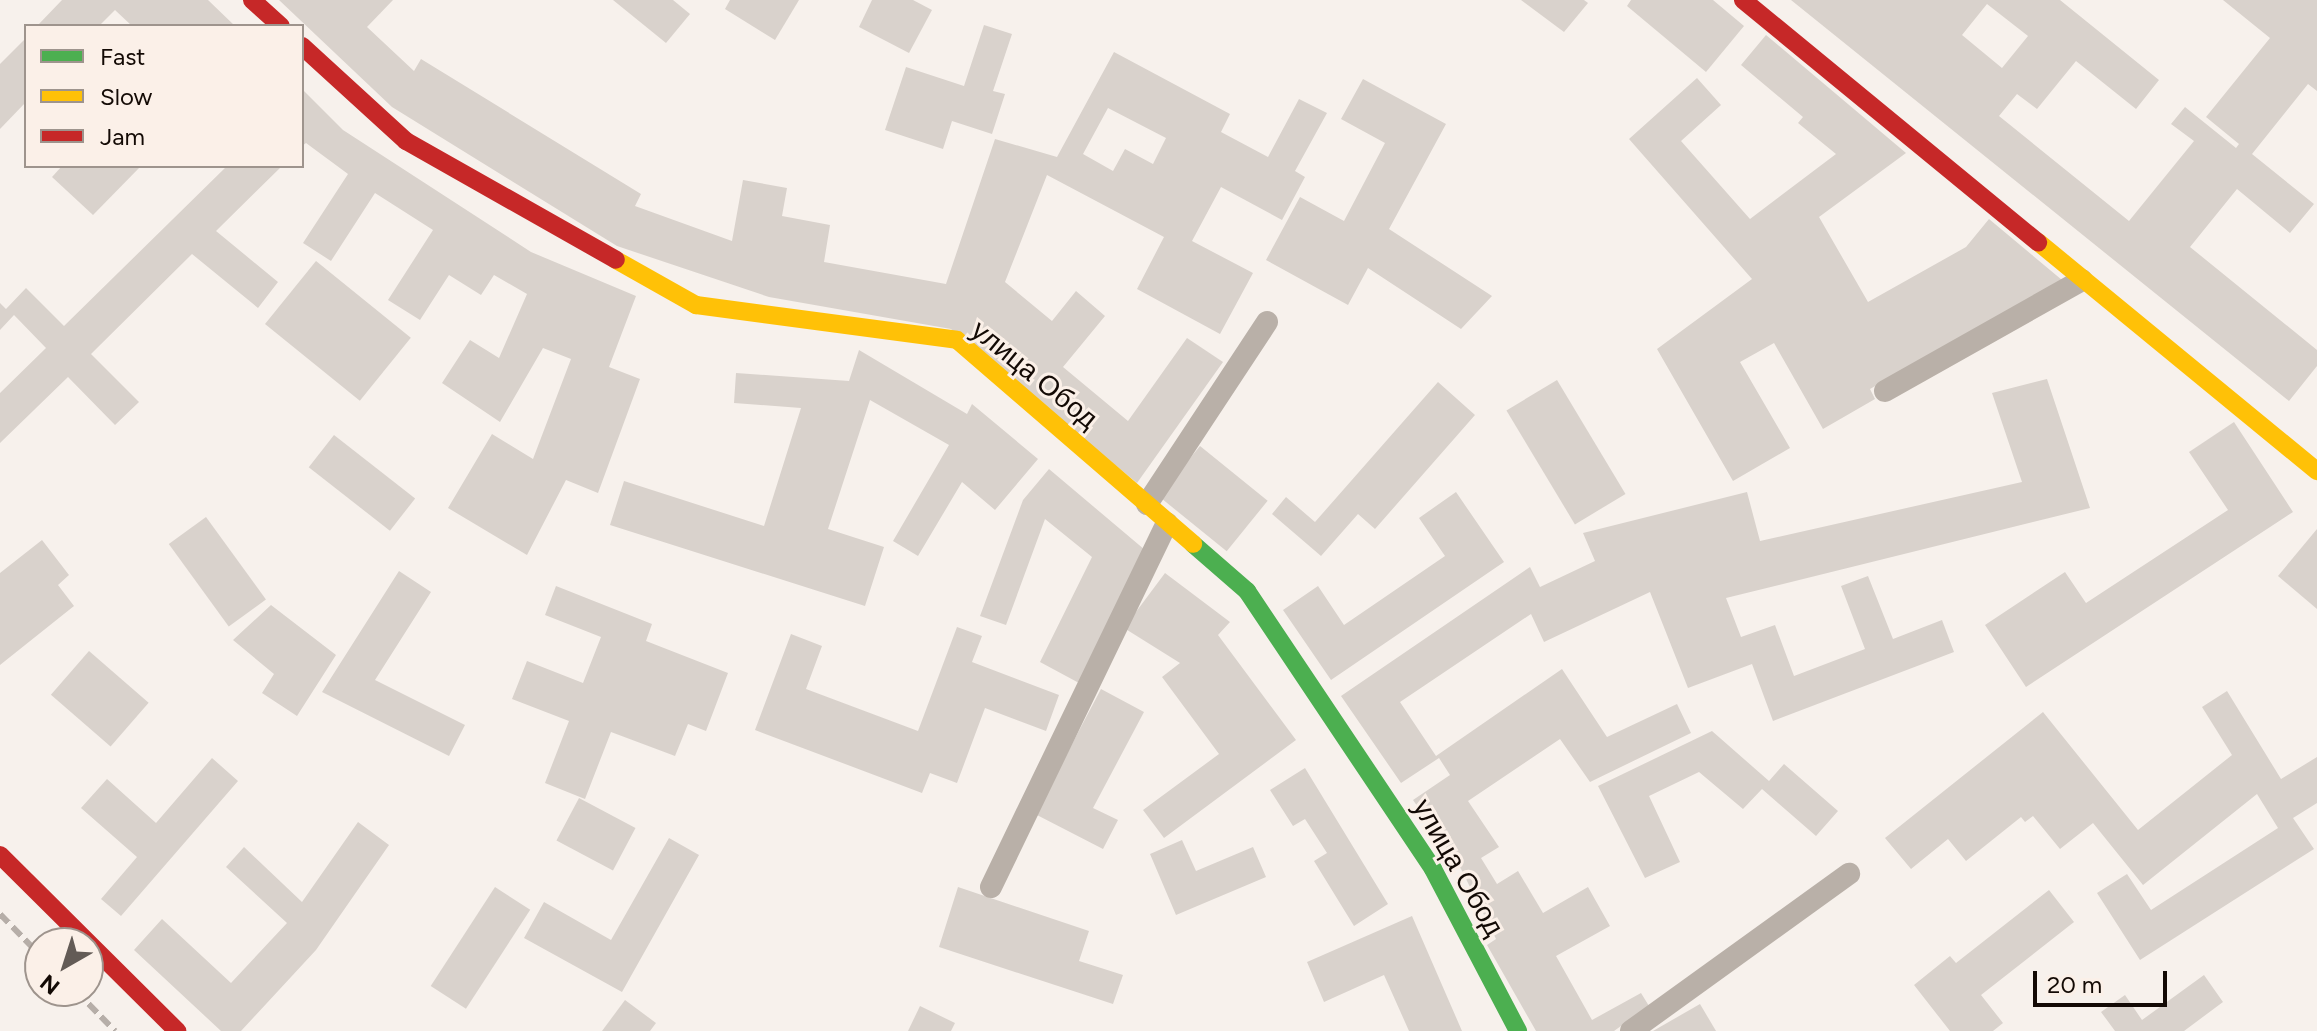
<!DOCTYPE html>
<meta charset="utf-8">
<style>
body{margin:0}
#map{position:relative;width:2317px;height:1031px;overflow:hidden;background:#f7f1ec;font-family:Figtree,sans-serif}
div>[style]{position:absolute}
.building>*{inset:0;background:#d9d2cc;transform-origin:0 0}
.lane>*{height:22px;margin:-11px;padding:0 11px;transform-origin:11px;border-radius:11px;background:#b9b0a8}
.fast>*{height:18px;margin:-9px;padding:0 9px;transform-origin:9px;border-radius:9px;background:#4caf50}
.slow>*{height:18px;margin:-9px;padding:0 9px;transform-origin:9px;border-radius:9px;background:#ffc107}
.jam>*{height:18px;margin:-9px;padding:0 9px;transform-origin:9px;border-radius:9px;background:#c62828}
.rail>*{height:6px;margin-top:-3px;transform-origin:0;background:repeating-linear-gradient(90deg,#b6aea8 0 12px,transparent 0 18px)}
span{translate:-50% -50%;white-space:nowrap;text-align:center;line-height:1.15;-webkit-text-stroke:6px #fbf0e8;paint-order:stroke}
.street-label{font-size:28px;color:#130a05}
.legend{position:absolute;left:24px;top:24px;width:280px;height:144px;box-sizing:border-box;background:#fbf0e8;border:2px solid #9e948d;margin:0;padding:10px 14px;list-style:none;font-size:24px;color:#130a05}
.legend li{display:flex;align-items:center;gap:16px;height:40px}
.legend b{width:40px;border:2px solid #9e948d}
.north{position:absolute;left:24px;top:927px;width:80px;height:80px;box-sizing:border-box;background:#fbf0e8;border:2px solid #9e948d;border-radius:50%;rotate:219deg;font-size:22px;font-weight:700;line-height:32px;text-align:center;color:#130a05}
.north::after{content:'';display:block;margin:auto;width:28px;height:36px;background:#635b56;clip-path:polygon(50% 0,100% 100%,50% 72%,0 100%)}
.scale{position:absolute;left:2033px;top:971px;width:134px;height:36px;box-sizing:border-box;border:4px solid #130a05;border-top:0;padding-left:10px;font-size:24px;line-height:28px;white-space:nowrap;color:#130a05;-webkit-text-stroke:6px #fbf0e8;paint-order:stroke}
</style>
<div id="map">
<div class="building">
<i style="clip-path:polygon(62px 0,208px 0,235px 26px,132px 26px,115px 10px,99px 26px,37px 26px)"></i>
<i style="clip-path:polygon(evenodd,279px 0,393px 0,367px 27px,414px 71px,421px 59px,641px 194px,635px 206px,732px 241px,743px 180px,787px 188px,782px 216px,830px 225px,824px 262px,946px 284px,995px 139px,1057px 157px,1114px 52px,1230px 114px,1221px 132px,1268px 157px,1299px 99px,1327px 113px,1295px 171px,1305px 177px,1282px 220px,1221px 187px,1192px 241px,1253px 273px,1220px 334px,1137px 289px,1164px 237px,1047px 175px,1005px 282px,1052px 321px,1076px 291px,1105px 316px,1063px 367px,1128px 421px,1187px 338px,1223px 362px,1137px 483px,951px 329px,769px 297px,617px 246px,392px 107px,279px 0,1108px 108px,1166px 138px,1153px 164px,1125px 149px,1113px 171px,1083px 154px,1108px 108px)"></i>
<i style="clip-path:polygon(613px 0,673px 0,690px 14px,666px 43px)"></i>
<i style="clip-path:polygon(730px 0,799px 0,775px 40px,725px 9px)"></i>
<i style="clip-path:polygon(872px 0,913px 0,932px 10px,909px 53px,859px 27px)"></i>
<i style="clip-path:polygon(1521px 0,1584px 0,1588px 3px,1564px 32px)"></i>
<i style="clip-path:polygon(1631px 0,1713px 0,1744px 26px,1706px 72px,1627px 6px)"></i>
<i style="clip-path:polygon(evenodd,1791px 0,2060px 0,2159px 80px,2136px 109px,2076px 61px,2037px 109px,2017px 94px,1999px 116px,2129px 221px,2194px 141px,2171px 124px,2185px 107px,2236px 148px,2239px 144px,2206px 117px,2270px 38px,2223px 0,2317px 0,2317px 91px,2308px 84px,2252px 154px,2314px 204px,2290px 233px,2237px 189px,2190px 247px,2317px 350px,2317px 366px,2289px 401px,1791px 0,1987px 4px,2028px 36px,2002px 68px,1962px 35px,1987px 4px)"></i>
<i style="clip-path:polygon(984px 25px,1012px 34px,993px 91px,1005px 94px,992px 134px,952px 121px,943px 149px,885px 130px,906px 67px,964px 86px)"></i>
<i style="clip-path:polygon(1766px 35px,1906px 153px,1819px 217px,1868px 302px,1966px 247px,1989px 219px,2062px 280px,1870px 389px,1875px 399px,1823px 429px,1774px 343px,1740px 362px,1790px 448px,1733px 481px,1657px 349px,1752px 279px,1629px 139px,1697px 78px,1721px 105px,1681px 141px,1750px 219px,1836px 154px,1798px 123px,1803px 117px,1741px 65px)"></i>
<i style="clip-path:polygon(26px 38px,26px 102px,0 129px,0 64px)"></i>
<i style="clip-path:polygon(1363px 79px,1446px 124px,1389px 229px,1492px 296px,1461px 329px,1368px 268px,1348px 305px,1266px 260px,1300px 197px,1344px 221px,1385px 143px,1341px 119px)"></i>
<i style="clip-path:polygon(302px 89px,343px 130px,531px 252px,636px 296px,609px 367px,640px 379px,598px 493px,566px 480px,527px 555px,448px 508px,492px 434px,533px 459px,571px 359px,543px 348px,500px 422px,442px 383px,470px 340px,499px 358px,527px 294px,494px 275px,481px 295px,449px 275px,420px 320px,388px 300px,433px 230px,375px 193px,331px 261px,303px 243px,348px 174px,306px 143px,302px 146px)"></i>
<i style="clip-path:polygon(62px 166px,141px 166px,93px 215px,52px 177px)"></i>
<i style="clip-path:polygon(227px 166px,282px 166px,216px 231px,278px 282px,258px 308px,192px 254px,91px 354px,139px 402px,115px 425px,68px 377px,0 443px,0 393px,46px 348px,14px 315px,0 330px,0 303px,6px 309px,26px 288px,64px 326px)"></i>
<i style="left:316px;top:261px;width:122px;height:81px;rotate:39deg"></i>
<i style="clip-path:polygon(859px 350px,967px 414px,972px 404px,1038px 459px,995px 510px,962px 482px,918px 556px,893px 541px,949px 445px,870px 400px,828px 529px,884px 547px,865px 606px,610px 525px,624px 481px,764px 526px,801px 408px,734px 403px,736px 373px,849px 381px)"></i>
<i style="clip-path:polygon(2047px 379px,2090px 508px,1726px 598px,1741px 637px,1775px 625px,1794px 676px,1865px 649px,1841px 586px,1868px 576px,1893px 639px,1942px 620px,1954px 652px,1773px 721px,1752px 664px,1688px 688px,1650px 592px,1544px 642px,1531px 614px,1400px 702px,1436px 756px,1562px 669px,1607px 737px,1677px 704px,1691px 733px,1590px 782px,1560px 739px,1468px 801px,1499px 847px,1481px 858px,1497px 884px,1518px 871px,1543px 913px,1588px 887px,1610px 926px,1556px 956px,1592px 1020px,1641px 993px,1649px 1006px,1614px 1031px,1536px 1031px,1487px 945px,1496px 939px,1461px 869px,1413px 800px,1450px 775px,1439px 758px,1401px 783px,1341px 696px,1530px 567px,1540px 587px,1595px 561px,1583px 533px,1747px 492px,1760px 541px,2022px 482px,1992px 393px)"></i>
<i style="left:1557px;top:380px;width:133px;height:59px;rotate:59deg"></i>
<i style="clip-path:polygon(1438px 382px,1475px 415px,1375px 529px,1358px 514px,1321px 556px,1272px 514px,1286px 497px,1315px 522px)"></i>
<i style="clip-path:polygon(2234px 422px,2293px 512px,2026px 687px,1985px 625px,2065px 572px,2086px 603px,2228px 510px,2189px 452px)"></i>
<i style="left:334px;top:435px;width:103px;height:41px;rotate:38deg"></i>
<i style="left:1200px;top:446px;width:87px;height:65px;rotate:39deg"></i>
<i style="clip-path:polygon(1049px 469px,1145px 550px,1079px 683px,1040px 662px,1092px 557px,1045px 519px,1006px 625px,980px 616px,1023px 500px)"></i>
<i style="clip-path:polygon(1456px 492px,1504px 562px,1331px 680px,1283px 610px,1318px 586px,1344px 625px,1445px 556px,1419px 518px)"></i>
<i style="left:206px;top:517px;width:102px;height:46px;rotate:54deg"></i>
<i style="clip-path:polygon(2317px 529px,2317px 609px,2278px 576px)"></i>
<i style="clip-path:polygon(42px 540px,69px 575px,58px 585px,74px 606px,0 665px,0 573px)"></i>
<i style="clip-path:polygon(399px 571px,431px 592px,375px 680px,465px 725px,449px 756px,322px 692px)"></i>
<i style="clip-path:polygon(1165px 573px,1230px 622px,1218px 635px,1296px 740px,1164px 838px,1143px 810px,1219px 754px,1162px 677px,1180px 663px,1124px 628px)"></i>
<i style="clip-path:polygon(556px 586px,652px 624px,646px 641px,728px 673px,706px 731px,688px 724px,675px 756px,611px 732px,585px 799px,545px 783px,569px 721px,512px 699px,527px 661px,583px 683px,601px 637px,545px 615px)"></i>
<i style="clip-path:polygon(271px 605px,336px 655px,297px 716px,262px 693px,274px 674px,233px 640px)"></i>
<i style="clip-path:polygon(957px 627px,982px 636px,972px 662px,1059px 695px,1046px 731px,985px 708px,957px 783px,930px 773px,922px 793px,755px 730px,791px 634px,822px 646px,806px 689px,918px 731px)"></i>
<i style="left:89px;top:651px;width:79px;height:58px;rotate:41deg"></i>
<i style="clip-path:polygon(1101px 689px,1144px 712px,1093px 808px,1118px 820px,1103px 849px,1035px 814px)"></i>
<i style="clip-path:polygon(2227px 691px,2281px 779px,2317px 757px,2317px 803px,2293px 818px,2314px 849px,2140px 960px,2097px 893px,2127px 874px,2151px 910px,2278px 828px,2257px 794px,2143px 885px,2093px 823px,2060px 849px,2033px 816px,2025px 822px,2021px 817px,1966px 861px,1948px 839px,1911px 869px,1885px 838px,2043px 712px,2138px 830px,2232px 755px,2202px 707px)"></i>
<i style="clip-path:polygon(1712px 731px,1769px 781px,1784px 764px,1838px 811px,1816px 836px,1762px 789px,1743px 809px,1699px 772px,1649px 796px,1680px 862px,1645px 878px,1598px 786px)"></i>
<i style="clip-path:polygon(212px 758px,238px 781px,121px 916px,101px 899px,137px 857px,81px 808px,107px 779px,156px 823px)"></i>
<i style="clip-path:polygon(1305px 768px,1388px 904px,1354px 926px,1314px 861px,1327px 853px,1305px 819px,1293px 826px,1270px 790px)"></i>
<i style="left:579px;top:798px;width:64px;height:48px;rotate:28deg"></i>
<i style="clip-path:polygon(358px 822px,389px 845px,316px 950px,241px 1031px,221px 1031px,134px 950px,162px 919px,231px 983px,287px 923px,226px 867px,244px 847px,302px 902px)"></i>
<i style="clip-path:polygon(669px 838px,699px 855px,622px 992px,524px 938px,544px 902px,611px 940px)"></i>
<i style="clip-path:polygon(1182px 840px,1196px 871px,1253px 847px,1266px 877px,1176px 915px,1150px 854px)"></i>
<i style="left:495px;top:887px;width:42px;height:118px;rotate:33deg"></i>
<i style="clip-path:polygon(958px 887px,1089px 931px,1079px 961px,1123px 975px,1113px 1004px,939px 947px)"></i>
<i style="clip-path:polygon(2049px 890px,2074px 922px,1981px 995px,2003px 1023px,1993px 1031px,1950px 1031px,1914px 985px,1950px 956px,1956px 963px)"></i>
<i style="clip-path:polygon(1412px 916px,1462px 1031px,1409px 1031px,1384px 975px,1324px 1002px,1307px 962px)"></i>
<i style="clip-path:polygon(2204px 975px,2223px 1002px,2184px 1031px,2115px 1031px,2101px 1012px,2125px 995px,2142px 1020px)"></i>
<i style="clip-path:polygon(625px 1000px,656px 1023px,650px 1031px,602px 1031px)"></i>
<i style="clip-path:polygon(1700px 1004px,1716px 1031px,1653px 1031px)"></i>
<i style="clip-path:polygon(920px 1006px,955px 1023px,951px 1031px,908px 1031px)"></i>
</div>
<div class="lane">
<i style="left:1885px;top:391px;width:226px;rotate:-29.4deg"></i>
<i style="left:1147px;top:504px;width:218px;rotate:-56.6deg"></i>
<i style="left:991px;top:887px;width:404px;rotate:-64.2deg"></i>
<i style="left:1631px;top:1031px;width:269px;rotate:-35.8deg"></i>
</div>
<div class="fast">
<i style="left:1193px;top:544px;width:72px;rotate:41deg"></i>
<i style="left:1247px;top:591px;width:334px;rotate:56.2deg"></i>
<i style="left:1433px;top:869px;width:183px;rotate:62.3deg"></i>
</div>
<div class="slow">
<i style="left:2038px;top:242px;width:361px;rotate:39.4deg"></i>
<i style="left:616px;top:260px;width:92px;rotate:29.4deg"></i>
<i style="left:696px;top:305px;width:263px;rotate:7.6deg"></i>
<i style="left:957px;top:340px;width:312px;rotate:40.8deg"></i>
</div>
<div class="jam">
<i style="left:252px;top:0;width:39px;rotate:42deg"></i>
<i style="left:1743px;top:0;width:382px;rotate:39.4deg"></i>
<i style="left:302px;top:46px;width:141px;rotate:42.4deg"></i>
<i style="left:406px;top:141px;width:241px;rotate:29.5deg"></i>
<i style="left:0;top:855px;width:250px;rotate:44.8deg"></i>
</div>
<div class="rail">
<i style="left:0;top:914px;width:57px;rotate:45.7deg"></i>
<i style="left:76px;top:991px;width:56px;rotate:45.7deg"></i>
</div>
<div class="street-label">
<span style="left:1035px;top:374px;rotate:39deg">улица Обод</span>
<span style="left:1459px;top:867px;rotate:60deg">улица Обод</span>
</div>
<ul class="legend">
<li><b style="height:10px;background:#4caf50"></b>Fast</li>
<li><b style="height:10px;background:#ffc107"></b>Slow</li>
<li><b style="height:10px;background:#c62828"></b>Jam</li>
</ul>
<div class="north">N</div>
<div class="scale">20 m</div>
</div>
